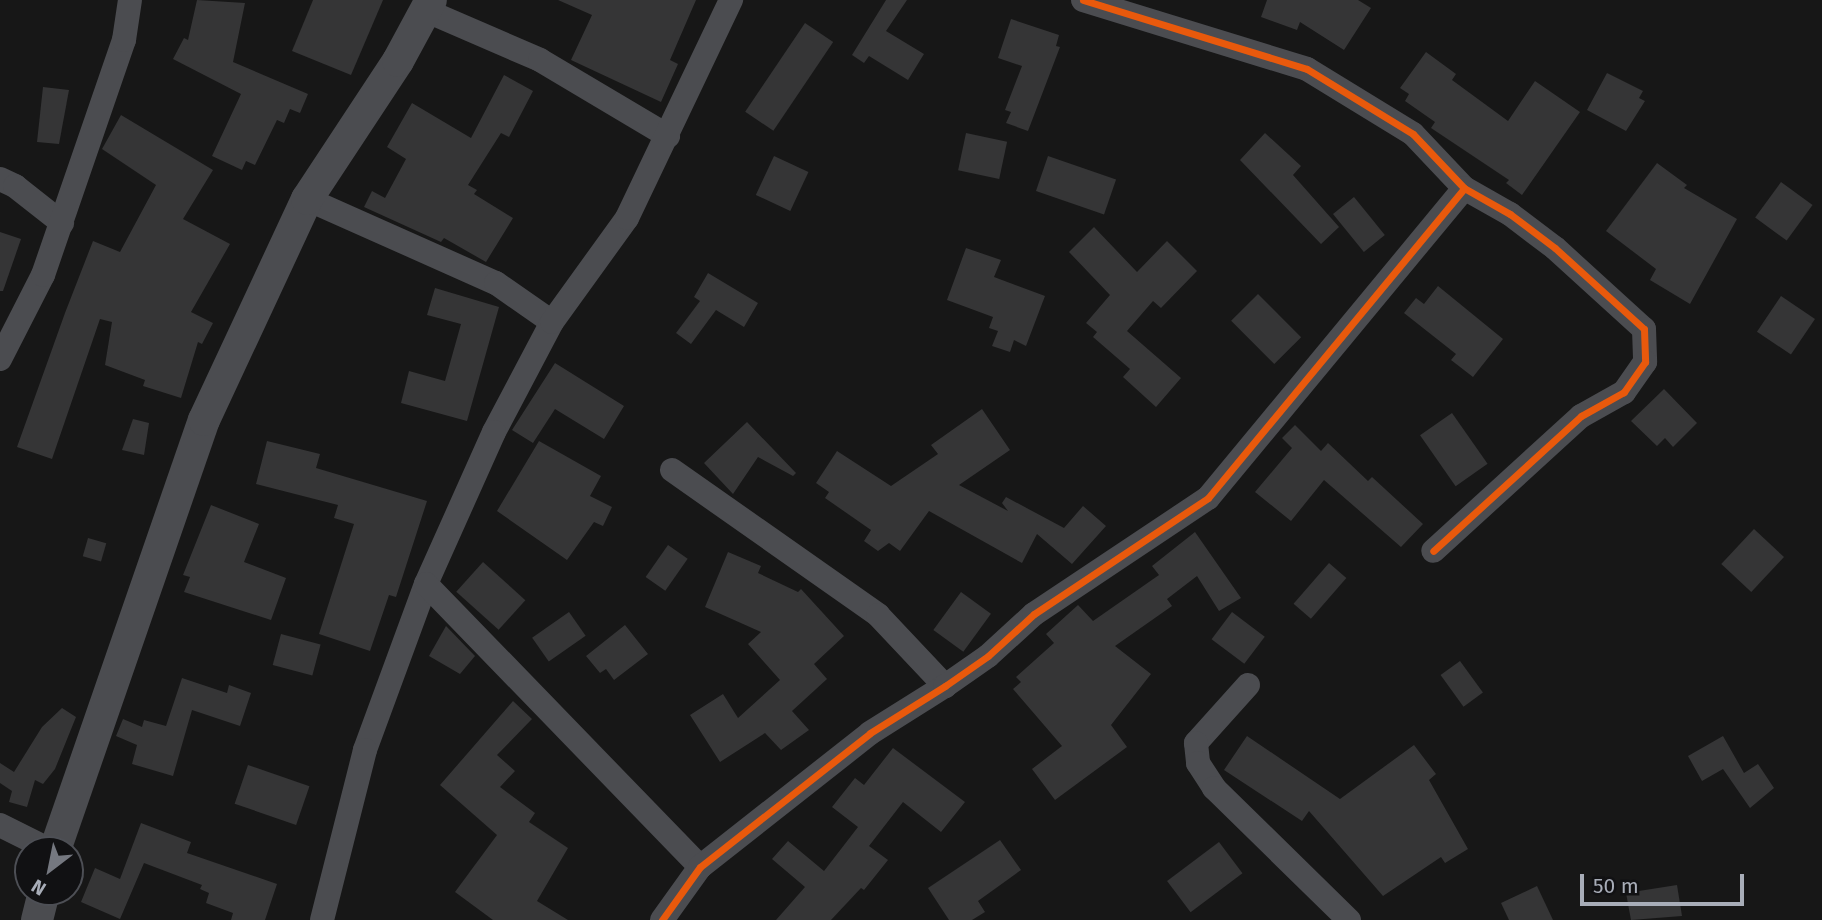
<!DOCTYPE html>
<style>
body{margin:0}
#map{position:relative;width:1822px;height:920px;overflow:hidden;background:#171717;font-family:"Fira Sans",sans-serif}
div>[style]{position:absolute}
.building>*{inset:0;background:#353536;transform-origin:0 0}
.minor>*{height:24px;margin:-12px;padding:0 12px;transform-origin:12px;border-radius:12px;background:#4b4c50}
.tertiary>*{height:32px;margin:-16px;padding:0 16px;transform-origin:16px;border-radius:16px;background:#4b4c50}
.cycleway>*{height:7px;margin:-3.5px;padding:0 3.5px;transform-origin:3.5px;border-radius:3.5px;background:#e8590c}
span{translate:-50% -50%;white-space:nowrap;text-align:center;line-height:1.15;-webkit-text-stroke:5px #111113;paint-order:stroke}
.north{position:absolute;left:14px;top:836px;width:70px;height:70px;box-sizing:border-box;background:#111113;border:2px solid #4d4f55;border-radius:50%;rotate:212deg;font-size:19px;font-weight:700;line-height:28px;text-align:center;color:#a8adb8}
.north::after{content:'';display:block;margin:auto;width:24px;height:32px;background:#757880;clip-path:polygon(50% 0,100% 100%,50% 72%,0 100%)}
.scale{position:absolute;left:1580px;top:874px;width:164px;height:32px;box-sizing:border-box;border:4px solid #a8adb8;border-top:0;padding-left:9px;font-size:21px;line-height:24px;white-space:nowrap;color:#a8adb8;-webkit-text-stroke:5px #111113;paint-order:stroke}
</style>
<div id="map">
<div class="building">
<i style="clip-path:polygon(197px 0,245px 3px,233px 62px,308px 94px,300px 113px,290px 109px,284px 123px,277px 120px,255px 165px,246px 161px,242px 170px,212px 156px,241px 94px,173px 59px,184px 38px,188px 40px)"></i>
<i style="clip-path:polygon(313px 0,383px 0,351px 75px,292px 51px)"></i>
<i style="clip-path:polygon(558px 0,696px 0,670px 60px,678px 64px,661px 102px,571px 60px,592px 15px)"></i>
<i style="clip-path:polygon(886px 0,907px 0,886px 31px,924px 54px,908px 80px,869px 56px,864px 63px,852px 55px)"></i>
<i style="clip-path:polygon(1267px 0,1358px 0,1371px 8px,1344px 50px,1300px 22px,1297px 30px,1261px 17px)"></i>
<i style="clip-path:polygon(1011px 19px,1059px 35px,1056px 46px,1060px 47px,1028px 131px,1006px 123px,1011px 112px,1005px 110px,1022px 66px,998px 58px)"></i>
<i style="left:805px;top:23px;width:34px;height:107px;rotate:34deg"></i>
<i style="clip-path:polygon(1426px 52px,1456px 74px,1452px 80px,1508px 121px,1535px 81px,1580px 112px,1522px 195px,1506px 183px,1509px 180px,1431px 128px,1435px 122px,1405px 101px,1409px 94px,1400px 88px)"></i>
<i style="clip-path:polygon(1607px 73px,1643px 91px,1639px 98px,1645px 101px,1626px 131px,1587px 110px)"></i>
<i style="clip-path:polygon(504px 75px,533px 91px,509px 137px,501px 133px,468px 185px,477px 190px,474px 194px,513px 218px,486px 262px,444px 238px,441px 242px,364px 207px,372px 191px,385px 198px,406px 159px,387px 147px,412px 103px,471px 138px)"></i>
<i style="clip-path:polygon(43px 87px,69px 90px,59px 144px,37px 142px)"></i>
<i style="clip-path:polygon(121px 115px,213px 170px,183px 219px,230px 244px,191px 312px,213px 323px,202px 344px,198px 342px,181px 398px,143px 386px,145px 380px,105px 365px,112px 322px,100px 319px,52px 459px,17px 447px,65px 313px,93px 241px,120px 252px,156px 185px,102px 149px)"></i>
<i style="left:966px;top:133px;width:42px;height:38px;rotate:12deg"></i>
<i style="clip-path:polygon(1265px 133px,1301px 166px,1293px 175px,1339px 227px,1321px 244px,1240px 160px)"></i>
<i style="left:774px;top:156px;width:38px;height:43px;rotate:25deg"></i>
<i style="left:1048px;top:156px;width:72px;height:37px;rotate:19deg"></i>
<i style="clip-path:polygon(1657px 163px,1687px 185px,1684px 188px,1737px 219px,1690px 304px,1650px 280px,1656px 269px,1606px 231px)"></i>
<i style="left:1781px;top:182px;width:39px;height:44px;rotate:36deg"></i>
<i style="left:1354px;top:197px;width:49px;height:27px;rotate:51deg"></i>
<i style="clip-path:polygon(1094px 227px,1137px 272px,1167px 241px,1197px 271px,1161px 308px,1153px 301px,1127px 331px,1181px 378px,1156px 407px,1123px 377px,1130px 369px,1093px 337px,1097px 332px,1086px 323px,1110px 295px,1069px 252px)"></i>
<i style="clip-path:polygon(0 232px,21px 239px,3px 291px,0 291px)"></i>
<i style="clip-path:polygon(966px 248px,1001px 260px,994px 277px,1045px 296px,1026px 346px,1014px 340px,1010px 352px,992px 346px,998px 331px,989px 328px,993px 317px,947px 300px)"></i>
<i style="clip-path:polygon(708px 273px,758px 303px,744px 327px,716px 310px,691px 344px,676px 333px,700px 301px,694px 297px)"></i>
<i style="clip-path:polygon(1438px 286px,1503px 339px,1473px 377px,1451px 360px,1456px 354px,1404px 313px,1416px 298px,1424px 304px)"></i>
<i style="clip-path:polygon(435px 288px,499px 307px,467px 421px,401px 403px,409px 371px,445px 381px,461px 324px,427px 315px)"></i>
<i style="left:1258px;top:294px;width:61px;height:38px;rotate:45deg"></i>
<i style="left:1781px;top:296px;width:41px;height:43px;rotate:34deg"></i>
<i style="clip-path:polygon(555px 363px,624px 406px,604px 439px,555px 409px,533px 443px,512px 430px)"></i>
<i style="clip-path:polygon(1664px 389px,1697px 423px,1673px 447px,1665px 438px,1657px 446px,1631px 421px)"></i>
<i style="clip-path:polygon(982px 409px,1010px 450px,959px 485px,1008px 511px,1002px 503px,1006px 497px,1064px 528px,1083px 506px,1106px 526px,1072px 564px,1037px 534px,1022px 563px,929px 511px,900px 551px,889px 543px,878px 551px,864px 541px,871px 530px,825px 498px,829px 492px,816px 483px,837px 451px,891px 486px,938px 454px,931px 445px)"></i>
<i style="left:1452px;top:413px;width:62px;height:39px;rotate:55deg"></i>
<i style="clip-path:polygon(133px 419px,149px 423px,144px 455px,122px 450px)"></i>
<i style="clip-path:polygon(747px 422px,796px 473px,793px 476px,758px 457px,733px 494px,704px 463px)"></i>
<i style="clip-path:polygon(1295px 425px,1321px 451px,1328px 443px,1368px 481px,1372px 477px,1423px 524px,1401px 547px,1324px 480px,1291px 521px,1255px 492px,1292px 448px,1282px 438px)"></i>
<i style="clip-path:polygon(267px 441px,320px 454px,316px 468px,427px 501px,396px 597px,389px 595px,370px 651px,319px 634px,354px 524px,334px 518px,338px 505px,256px 484px)"></i>
<i style="clip-path:polygon(539px 441px,601px 476px,590px 496px,612px 507px,603px 526px,594px 522px,567px 560px,497px 511px)"></i>
<i style="clip-path:polygon(211px 505px,259px 524px,244px 562px,286px 578px,271px 620px,184px 592px,190px 577px,183px 575px)"></i>
<i style="left:1754px;top:529px;width:41px;height:48px;rotate:43deg"></i>
<i style="clip-path:polygon(1195px 532px,1241px 598px,1219px 611px,1197px 576px,1167px 599px,1172px 606px,1115px 646px,1151px 674px,1111px 725px,1127px 747px,1055px 800px,1032px 769px,1062px 746px,1013px 689px,1021px 682px,1016px 677px,1054px 643px,1046px 634px,1078px 605px,1093px 621px,1159px 575px,1152px 566px)"></i>
<i style="left:88px;top:538px;width:19px;height:19px;rotate:16deg"></i>
<i style="left:668px;top:545px;width:24px;height:39px;rotate:35deg"></i>
<i style="clip-path:polygon(728px 552px,761px 566px,758px 573px,798px 592px,801px 589px,844px 636px,814px 664px,827px 679px,792px 711px,809px 730px,781px 750px,765px 733px,720px 762px,690px 715px,723px 694px,738px 718px,780px 680px,748px 644px,761px 632px,705px 607px)"></i>
<i style="left:483px;top:562px;width:57px;height:40px;rotate:42deg"></i>
<i style="left:1329px;top:563px;width:23px;height:54px;rotate:41deg"></i>
<i style="left:961px;top:592px;width:37px;height:47px;rotate:36deg"></i>
<i style="left:569px;top:612px;width:29px;height:45px;rotate:55deg"></i>
<i style="left:1232px;top:612px;width:41px;height:34px;rotate:37deg"></i>
<i style="clip-path:polygon(625px 625px,648px 654px,614px 680px,606px 669px,600px 673px,586px 656px)"></i>
<i style="clip-path:polygon(446px 626px,475px 656px,460px 674px,429px 656px)"></i>
<i style="left:281px;top:634px;width:41px;height:32px;rotate:15deg"></i>
<i style="left:1460px;top:661px;width:39px;height:24px;rotate:54deg"></i>
<i style="clip-path:polygon(182px 678px,227px 693px,229px 685px,251px 693px,240px 726px,192px 710px,173px 776px,132px 764px,137px 745px,116px 736px,123px 719px,142px 727px,144px 720px,166px 726px)"></i>
<i style="clip-path:polygon(513px 701px,532px 719px,497px 755px,515px 771px,500px 787px,535px 813px,529px 822px,568px 848px,537px 901px,568px 920px,493px 920px,455px 892px,497px 835px,440px 785px)"></i>
<i style="clip-path:polygon(62px 708px,76px 717px,55px 769px,43px 784px,35px 780px,27px 807px,9px 802px,12px 791px,0 783px,0 763px,14px 772px,42px 727px)"></i>
<i style="clip-path:polygon(1247px 736px,1340px 799px,1414px 745px,1436px 774px,1429px 780px,1468px 849px,1445px 863px,1441px 857px,1383px 896px,1309px 811px,1302px 821px,1224px 770px)"></i>
<i style="clip-path:polygon(1723px 736px,1744px 773px,1758px 764px,1774px 788px,1750px 808px,1723px 769px,1702px 781px,1688px 756px)"></i>
<i style="clip-path:polygon(893px 748px,965px 802px,941px 832px,903px 802px,869px 846px,888px 860px,864px 890px,861px 888px,831px 920px,776px 920px,805px 887px,772px 859px,788px 841px,824px 871px,858px 827px,832px 807px,855px 778px,864px 785px)"></i>
<i style="left:248px;top:765px;width:65px;height:41px;rotate:19deg"></i>
<i style="clip-path:polygon(141px 823px,191px 842px,187px 853px,277px 884px,265px 920px,231px 920px,233px 913px,206px 903px,209px 893px,200px 889px,202px 885px,144px 863px,120px 919px,81px 902px,95px 868px,120px 879px)"></i>
<i style="clip-path:polygon(1000px 840px,1021px 870px,978px 901px,985px 912px,972px 920px,949px 920px,928px 888px)"></i>
<i style="left:1219px;top:842px;width:39px;height:65px;rotate:53deg"></i>
<i style="clip-path:polygon(1677px 885px,1682px 916px,1631px 920px,1626px 893px)"></i>
<i style="clip-path:polygon(1537px 886px,1553px 920px,1509px 920px,1501px 903px)"></i>
</div>
<div class="minor">
<i style="left:1083px;top:0;width:234px;rotate:17.1deg"></i>
<i style="left:1307px;top:69px;width:124px;rotate:31.5deg"></i>
<i style="left:1413px;top:134px;width:74px;rotate:46.6deg"></i>
<i style="left:1464px;top:188px;width:53px;rotate:29.5deg"></i>
<i style="left:1510px;top:214px;width:56px;rotate:37.1deg"></i>
<i style="left:1555px;top:248px;width:120px;rotate:42.3deg"></i>
<i style="left:1644px;top:329px;width:33px;rotate:88deg"></i>
<i style="left:1645px;top:362px;width:37px;rotate:125deg"></i>
<i style="left:1624px;top:392px;width:49px;rotate:150.8deg"></i>
<i style="left:1581px;top:416px;width:200px;rotate:137.6deg"></i>
<i style="left:427px;top:11px;width:123px;rotate:23.4deg"></i>
<i style="left:540px;top:60px;width:149px;rotate:30.7deg"></i>
<i style="left:0;top:179px;width:17px;rotate:25deg"></i>
<i style="left:15px;top:186px;width:60px;rotate:38.2deg"></i>
<i style="left:307px;top:199px;width:207px;rotate:24deg"></i>
<i style="left:496px;top:283px;width:68px;rotate:34.9deg"></i>
<i style="left:552px;top:322px;width:124px;rotate:117.8deg"></i>
<i style="left:494px;top:432px;width:167px;rotate:114.1deg"></i>
<i style="left:426px;top:584px;width:177px;rotate:110.2deg"></i>
<i style="left:365px;top:750px;width:175px;rotate:104.2deg"></i>
<i style="left:552px;top:322px;width:128px;rotate:-54.2deg"></i>
<i style="left:627px;top:218px;width:242px;rotate:-64.5deg"></i>
<i style="left:0;top:359px;width:94px;rotate:-62.9deg"></i>
<i style="left:43px;top:275px;width:249px;rotate:-71deg"></i>
<i style="left:124px;top:40px;width:40px;rotate:-81.5deg"></i>
<i style="left:672px;top:470px;width:252px;rotate:35.1deg"></i>
<i style="left:878px;top:615px;width:98px;rotate:46.7deg"></i>
<i style="left:426px;top:584px;width:394px;rotate:45.9deg"></i>
<i style="left:1248px;top:685px;width:78px;rotate:131.9deg"></i>
<i style="left:1196px;top:743px;width:20px;rotate:84deg"></i>
<i style="left:1198px;top:763px;width:30px;rotate:57deg"></i>
<i style="left:1214px;top:788px;width:189px;rotate:44.4deg"></i>
<i style="left:0;top:825px;width:56px;rotate:26.6deg"></i>
<i style="left:662px;top:920px;width:65px;rotate:-54.4deg"></i>
<i style="left:700px;top:867px;width:216px;rotate:-38.2deg"></i>
<i style="left:870px;top:733px;width:89px;rotate:-32.1deg"></i>
<i style="left:945px;top:686px;width:52px;rotate:-34.9deg"></i>
<i style="left:988px;top:656px;width:62px;rotate:-42.4deg"></i>
<i style="left:1034px;top:614px;width:209px;rotate:-33.7deg"></i>
<i style="left:1208px;top:498px;width:402px;rotate:-50.4deg"></i>
</div>
<div class="tertiary">
<i style="left:55px;top:850px;width:455px;rotate:-70.9deg"></i>
<i style="left:204px;top:420px;width:244px;rotate:-65deg"></i>
<i style="left:307px;top:199px;width:165px;rotate:-56.6deg"></i>
<i style="left:398px;top:61px;width:69px;rotate:-61.6deg"></i>
<i style="left:37px;top:920px;width:29px;rotate:-76deg"></i>
</div>
<div class="cycleway">
<i style="left:1083px;top:0;width:234px;rotate:17.1deg"></i>
<i style="left:1307px;top:69px;width:124px;rotate:31.5deg"></i>
<i style="left:1413px;top:134px;width:74px;rotate:46.6deg"></i>
<i style="left:1464px;top:188px;width:53px;rotate:29.5deg"></i>
<i style="left:1510px;top:214px;width:56px;rotate:37.1deg"></i>
<i style="left:1555px;top:248px;width:120px;rotate:42.3deg"></i>
<i style="left:1644px;top:329px;width:33px;rotate:88deg"></i>
<i style="left:1645px;top:362px;width:37px;rotate:125deg"></i>
<i style="left:1624px;top:392px;width:49px;rotate:150.8deg"></i>
<i style="left:1581px;top:416px;width:200px;rotate:137.6deg"></i>
<i style="left:662px;top:920px;width:65px;rotate:-54.4deg"></i>
<i style="left:700px;top:867px;width:216px;rotate:-38.2deg"></i>
<i style="left:870px;top:733px;width:89px;rotate:-32.1deg"></i>
<i style="left:945px;top:686px;width:52px;rotate:-34.9deg"></i>
<i style="left:988px;top:656px;width:62px;rotate:-42.4deg"></i>
<i style="left:1034px;top:614px;width:209px;rotate:-33.7deg"></i>
<i style="left:1208px;top:498px;width:402px;rotate:-50.4deg"></i>
</div>
<div class="north">N</div>
<div class="scale">50 m</div>
</div>
